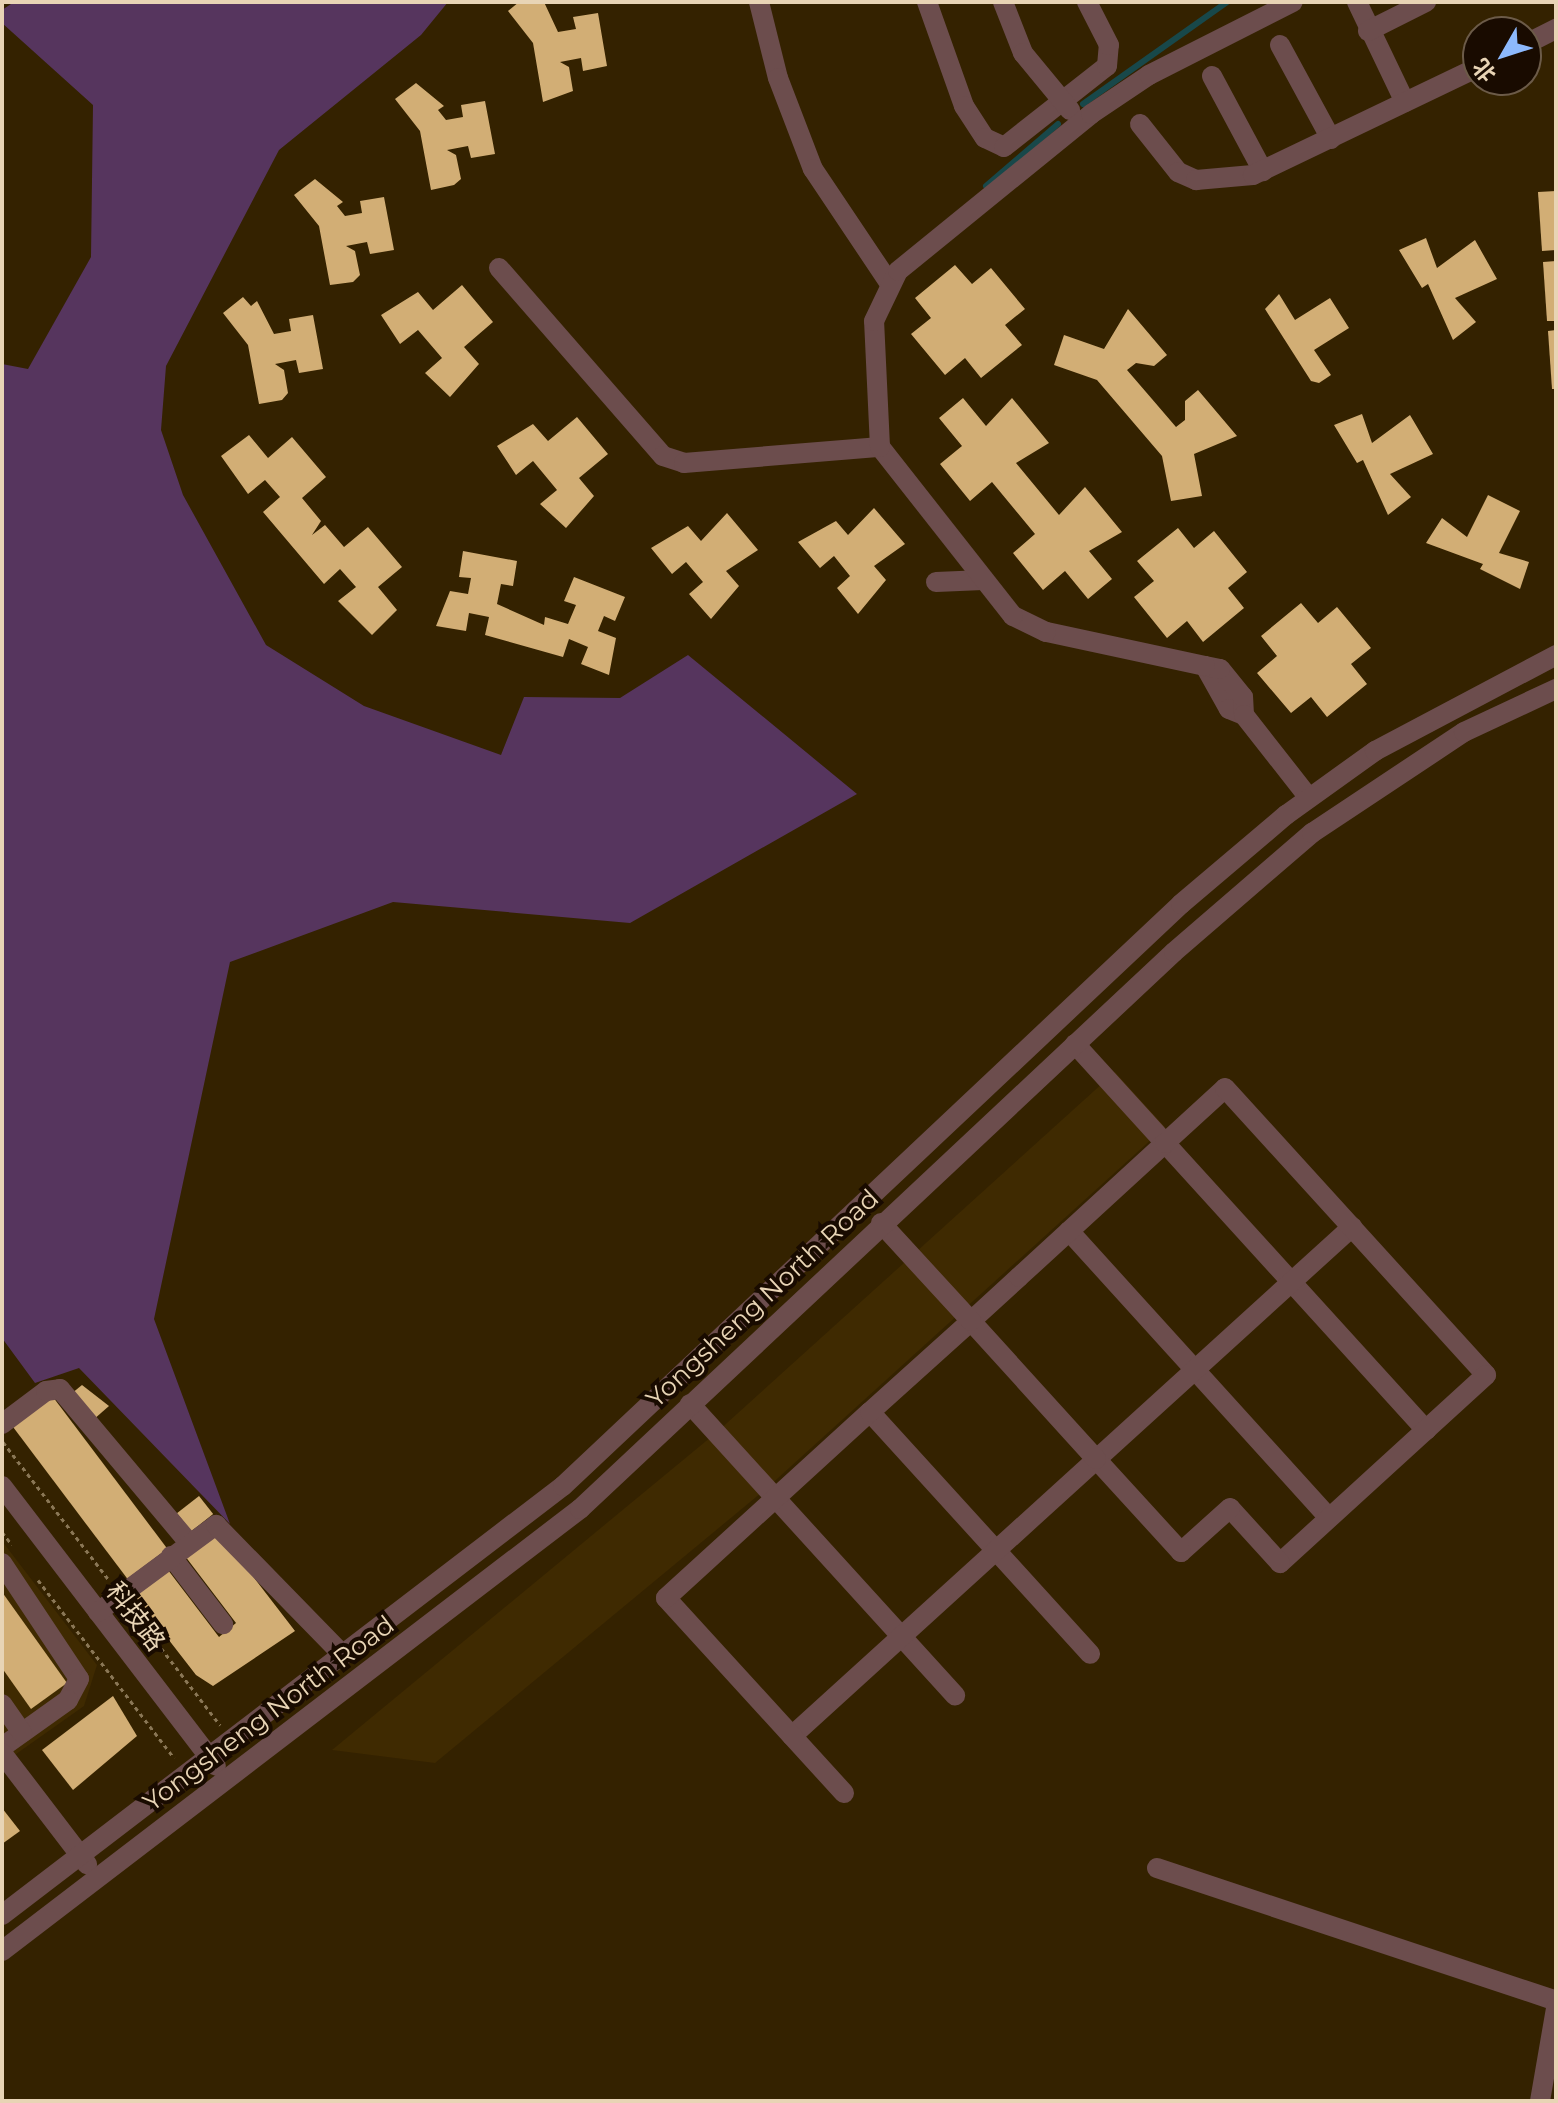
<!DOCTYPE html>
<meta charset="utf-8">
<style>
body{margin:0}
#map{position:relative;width:1558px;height:2103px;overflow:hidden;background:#342200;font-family:Montserrat,"Noto Sans SC",sans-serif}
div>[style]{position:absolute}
.built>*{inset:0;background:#3f2a01}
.green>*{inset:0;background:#56355e}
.stream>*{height:6px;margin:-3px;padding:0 3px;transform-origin:3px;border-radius:3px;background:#18484a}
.building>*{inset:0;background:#d2ae75;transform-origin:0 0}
.path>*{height:3px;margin-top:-1.5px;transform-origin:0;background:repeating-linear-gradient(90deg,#8a7756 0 4px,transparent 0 8px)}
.minor>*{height:20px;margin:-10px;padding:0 10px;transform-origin:10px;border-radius:10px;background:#6c4d4d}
span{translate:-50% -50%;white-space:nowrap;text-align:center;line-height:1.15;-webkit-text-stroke:8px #190b00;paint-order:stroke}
.street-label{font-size:26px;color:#e8d4b5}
.frame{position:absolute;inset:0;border:4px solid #e8d4b5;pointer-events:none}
.north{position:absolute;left:1462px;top:16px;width:80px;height:80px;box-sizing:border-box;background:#190b00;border:2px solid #6c5b48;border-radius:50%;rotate:231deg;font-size:22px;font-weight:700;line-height:32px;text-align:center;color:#e8d4b5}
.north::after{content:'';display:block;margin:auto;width:28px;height:36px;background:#8db9fc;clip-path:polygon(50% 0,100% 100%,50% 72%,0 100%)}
</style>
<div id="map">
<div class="built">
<i style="clip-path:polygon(1115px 1072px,1165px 1127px,767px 1488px,435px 1763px,332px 1750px,717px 1432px)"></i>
<i style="clip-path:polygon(2px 1541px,97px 1665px,84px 1706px,2px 1764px)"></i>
</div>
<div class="green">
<i style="clip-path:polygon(14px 2px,448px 2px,421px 35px,279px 150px,166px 366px,161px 430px,183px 495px,266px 645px,364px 706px,501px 755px,524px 697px,620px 698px,688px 655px,857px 794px,630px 923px,393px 902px,230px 962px,154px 1319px,230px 1524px,79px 1368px,35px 1383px,2px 1338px,2px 364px,28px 369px,91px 257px,93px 105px,2px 23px,2px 10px)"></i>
</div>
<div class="stream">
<i style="left:1083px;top:104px;width:176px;rotate:-35.3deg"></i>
<i style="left:986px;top:186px;width:95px;rotate:-40.7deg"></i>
</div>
<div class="building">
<i style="clip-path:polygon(519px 2px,544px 2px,558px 32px,576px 29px,573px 17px,598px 13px,607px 66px,583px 71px,581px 58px,560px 62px,569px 67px,573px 91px,543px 102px,533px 43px,508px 11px)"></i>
<i style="clip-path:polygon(416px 83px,444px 106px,438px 110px,446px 120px,463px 117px,461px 105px,485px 101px,495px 154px,471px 158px,468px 146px,447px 150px,456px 155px,461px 179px,454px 185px,431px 190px,420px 131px,395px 99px)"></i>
<i style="clip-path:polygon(315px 179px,343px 202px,337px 206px,345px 216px,362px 213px,360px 201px,384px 197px,394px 250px,370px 254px,367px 242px,346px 246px,355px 251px,360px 275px,353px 282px,330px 285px,319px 226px,294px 195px)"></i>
<i style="clip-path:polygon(1556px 191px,1556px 250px,1542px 251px,1538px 192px)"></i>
<i style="clip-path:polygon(1426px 238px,1437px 268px,1475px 240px,1497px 279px,1455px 298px,1476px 322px,1453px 340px,1428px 284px,1422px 288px,1399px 250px)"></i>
<i style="clip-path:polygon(1556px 261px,1556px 321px,1547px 321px,1543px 262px)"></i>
<i style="clip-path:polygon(955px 265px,972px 284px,991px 268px,1025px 309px,1005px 325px,1022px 345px,981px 378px,965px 358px,945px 375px,911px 334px,931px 318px,915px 298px)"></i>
<i style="clip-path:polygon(462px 285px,493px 322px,464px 347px,479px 364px,450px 397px,425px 373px,442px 358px,418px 330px,400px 344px,381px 315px,418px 292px,433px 310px)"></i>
<i style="clip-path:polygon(1279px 294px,1295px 320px,1330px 298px,1349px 328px,1314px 350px,1331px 375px,1319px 383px,1311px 381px,1265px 309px)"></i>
<i style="clip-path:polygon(243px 297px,251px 306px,257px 301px,274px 334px,291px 331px,289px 319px,313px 315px,323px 369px,299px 373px,296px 360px,275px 364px,284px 370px,288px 393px,282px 400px,259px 404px,248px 345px,223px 313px)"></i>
<i style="clip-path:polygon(1128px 309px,1167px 355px,1154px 366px,1136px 363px,1127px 370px,1152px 399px,1176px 427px,1185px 420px,1185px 401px,1198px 390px,1237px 436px,1194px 454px,1202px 496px,1171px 501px,1162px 456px,1097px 380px,1054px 365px,1064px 335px,1104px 349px)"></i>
<i style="clip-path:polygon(1556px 330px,1556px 389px,1552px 389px,1548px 331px)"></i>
<i style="clip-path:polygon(963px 398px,986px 426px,1012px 398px,1049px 443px,1016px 463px,1059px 515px,1085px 487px,1122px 532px,1089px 551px,1112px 579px,1088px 599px,1065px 571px,1043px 590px,1013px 553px,1035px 534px,992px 482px,970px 501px,940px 464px,962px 446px,939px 418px)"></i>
<i style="clip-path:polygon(1362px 414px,1372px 443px,1410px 415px,1433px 454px,1390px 474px,1411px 497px,1388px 515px,1363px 460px,1357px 463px,1334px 425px)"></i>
<i style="clip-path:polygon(577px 417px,608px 454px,579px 478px,594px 496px,566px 528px,540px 504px,557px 490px,533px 461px,516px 475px,497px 446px,533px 424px,548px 441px)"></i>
<i style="clip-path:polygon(249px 435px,268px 458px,292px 437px,326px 477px,302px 498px,321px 521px,312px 535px,325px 525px,344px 547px,368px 527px,402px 567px,378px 587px,397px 610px,372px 635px,338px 601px,356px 587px,340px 569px,324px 584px,263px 512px,280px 497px,265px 480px,248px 494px,221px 456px)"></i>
<i style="clip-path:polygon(1488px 495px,1520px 511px,1499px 553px,1529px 562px,1520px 589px,1480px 569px,1483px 564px,1426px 543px,1442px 518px,1467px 537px)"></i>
<i style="clip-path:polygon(874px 508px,905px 544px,874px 566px,886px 580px,858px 614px,837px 588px,850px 576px,834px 556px,820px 568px,798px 542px,836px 521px,848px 535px)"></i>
<i style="clip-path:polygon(727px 513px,758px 550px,726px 571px,739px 586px,711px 619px,689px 594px,703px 582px,686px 562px,672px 574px,651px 548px,688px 526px,701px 541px)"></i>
<i style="clip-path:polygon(1178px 528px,1194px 548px,1214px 531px,1247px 572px,1228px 588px,1244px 608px,1203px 642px,1187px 621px,1167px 638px,1134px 597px,1154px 581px,1137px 561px)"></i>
<i style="clip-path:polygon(463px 551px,517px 561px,513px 586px,501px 584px,497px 604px,544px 625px,545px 617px,568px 624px,576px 605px,564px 601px,574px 577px,625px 597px,615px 621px,604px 616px,598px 631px,616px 638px,609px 675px,581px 664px,588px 647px,569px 639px,563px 657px,485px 635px,489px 617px,469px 613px,466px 631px,436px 626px,450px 591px,468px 594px,471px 578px,459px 577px)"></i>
<i style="clip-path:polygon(1301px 603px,1318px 623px,1337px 607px,1371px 648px,1351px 664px,1367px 684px,1327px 717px,1311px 697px,1291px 713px,1257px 673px,1277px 656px,1261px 636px)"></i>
<i style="clip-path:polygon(82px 1385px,109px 1406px,93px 1420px,71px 1394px)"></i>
<i style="left:53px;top:1397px;width:190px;height:50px;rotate:53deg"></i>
<i style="left:199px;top:1496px;width:23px;height:28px;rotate:52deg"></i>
<i style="clip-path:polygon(218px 1531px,295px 1631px,213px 1686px,196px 1675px,134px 1595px,168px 1570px,219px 1637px,236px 1623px,185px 1556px)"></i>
<i style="clip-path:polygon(2px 1592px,67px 1683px,31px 1709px,2px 1668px)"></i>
<i style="clip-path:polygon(113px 1696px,137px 1736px,73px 1790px,42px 1750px)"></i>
<i style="clip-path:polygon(2px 1808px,20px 1831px,2px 1844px)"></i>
</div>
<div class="path">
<i style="left:3px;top:1442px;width:173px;rotate:52.5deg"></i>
<i style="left:2px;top:1532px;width:16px;rotate:52deg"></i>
<i style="left:38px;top:1580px;width:224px;rotate:52.6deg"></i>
<i style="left:132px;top:1610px;width:145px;rotate:52.6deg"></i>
</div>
<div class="minor">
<i style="left:759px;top:2px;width:78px;rotate:76deg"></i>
<i style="left:778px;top:78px;width:97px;rotate:69deg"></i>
<i style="left:813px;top:169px;width:135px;rotate:56.2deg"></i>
<i style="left:927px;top:2px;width:110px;rotate:70.4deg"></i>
<i style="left:964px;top:106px;width:38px;rotate:57deg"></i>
<i style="left:985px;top:138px;width:21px;rotate:25deg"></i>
<i style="left:1004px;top:147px;width:131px;rotate:-38.2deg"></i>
<i style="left:1107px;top:66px;width:21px;rotate:-85deg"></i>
<i style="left:1109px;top:45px;width:48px;rotate:-117.1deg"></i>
<i style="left:1003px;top:2px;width:55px;rotate:68.6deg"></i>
<i style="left:1023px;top:53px;width:74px;rotate:50.5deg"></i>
<i style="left:1357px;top:2px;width:111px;rotate:64.4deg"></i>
<i style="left:1368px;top:31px;width:65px;rotate:-26.6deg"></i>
<i style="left:1526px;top:44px;width:34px;rotate:-27deg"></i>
<i style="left:1280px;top:45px;width:107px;rotate:61.5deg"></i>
<i style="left:1212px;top:76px;width:108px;rotate:61.8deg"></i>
<i style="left:1140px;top:124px;width:61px;rotate:51.6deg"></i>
<i style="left:1178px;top:172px;width:20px;rotate:24deg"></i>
<i style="left:1196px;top:180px;width:57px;rotate:-5deg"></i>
<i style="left:1253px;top:175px;width:250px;rotate:-25.6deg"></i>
<i style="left:499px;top:268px;width:249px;rotate:48.9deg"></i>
<i style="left:663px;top:456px;width:22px;rotate:18deg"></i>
<i style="left:684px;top:463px;width:197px;rotate:-4.7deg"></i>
<i style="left:936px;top:582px;width:47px;rotate:-2.4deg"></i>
<i style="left:1205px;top:666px;width:49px;rotate:60.8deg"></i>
<i style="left:1229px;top:709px;width:16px;rotate:22deg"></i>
<i style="left:1244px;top:715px;width:18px;rotate:-93deg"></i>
<i style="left:1243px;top:697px;width:36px;rotate:-129deg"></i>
<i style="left:1220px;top:669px;width:15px;rotate:-169deg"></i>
<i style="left:1205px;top:666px;width:163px;rotate:-167.9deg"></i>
<i style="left:1046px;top:632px;width:37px;rotate:-154deg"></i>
<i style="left:1013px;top:616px;width:215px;rotate:-128.2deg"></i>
<i style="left:880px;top:447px;width:126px;rotate:-92.7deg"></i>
<i style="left:874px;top:321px;width:55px;rotate:-64.4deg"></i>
<i style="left:898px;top:271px;width:249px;rotate:-39.1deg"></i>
<i style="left:1091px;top:114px;width:70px;rotate:-33.9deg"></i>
<i style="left:1149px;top:75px;width:161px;rotate:-26.9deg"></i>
<i style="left:1244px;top:715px;width:105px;rotate:51.9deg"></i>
<i style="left:1075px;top:1044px;width:522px;rotate:47.72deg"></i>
<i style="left:1069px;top:1231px;width:387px;rotate:47.8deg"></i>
<i style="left:690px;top:1404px;width:394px;rotate:47.7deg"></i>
<i style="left:870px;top:1412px;width:327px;rotate:47.7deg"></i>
<i style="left:2px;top:1424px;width:55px;rotate:-36.9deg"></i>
<i style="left:46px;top:1391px;width:14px;rotate:-8deg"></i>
<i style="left:60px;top:1389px;width:201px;rotate:50deg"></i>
<i style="left:2px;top:1486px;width:352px;rotate:52.6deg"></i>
<i style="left:171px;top:1556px;width:86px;rotate:52.6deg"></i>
<i style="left:2px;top:1563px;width:139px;rotate:56.4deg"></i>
<i style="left:79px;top:1679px;width:24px;rotate:118deg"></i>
<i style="left:68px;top:1700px;width:81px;rotate:144.5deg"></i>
<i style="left:98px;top:1612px;width:147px;rotate:-36.4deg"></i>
<i style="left:216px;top:1525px;width:182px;rotate:45.7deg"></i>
<i style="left:2px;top:1704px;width:35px;rotate:55deg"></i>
<i style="left:792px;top:1736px;width:757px;rotate:-42.27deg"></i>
<i style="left:2px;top:1753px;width:140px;rotate:52.6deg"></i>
<i style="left:844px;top:1793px;width:264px;rotate:-132.4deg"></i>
<i style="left:666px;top:1598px;width:276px;rotate:-42.4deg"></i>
<i style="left:870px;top:1412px;width:136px;rotate:-42deg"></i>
<i style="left:971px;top:1321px;width:65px;rotate:-42.5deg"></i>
<i style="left:1019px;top:1277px;width:198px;rotate:-42.5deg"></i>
<i style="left:1165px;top:1143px;width:81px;rotate:-42.5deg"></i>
<i style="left:1225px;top:1088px;width:388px;rotate:47.7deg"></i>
<i style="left:1486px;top:1375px;width:279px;rotate:137.6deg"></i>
<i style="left:1280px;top:1563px;width:74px;rotate:-132.3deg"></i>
<i style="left:1230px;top:1508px;width:66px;rotate:138.1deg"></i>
<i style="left:1181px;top:1552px;width:126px;rotate:-132.4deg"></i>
<i style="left:1096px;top:1459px;width:186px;rotate:-132.2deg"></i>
<i style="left:971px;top:1321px;width:133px;rotate:-132.6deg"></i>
<i style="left:1157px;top:1868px;width:421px;rotate:18.4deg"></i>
<i style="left:2px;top:1915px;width:706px;rotate:-37.41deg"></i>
<i style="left:563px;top:1486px;width:849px;rotate:-43.28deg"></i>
<i style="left:1181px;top:904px;width:138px;rotate:-40.3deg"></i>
<i style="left:1286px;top:815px;width:110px;rotate:-35.7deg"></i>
<i style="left:1375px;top:751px;width:205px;rotate:-27.9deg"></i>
<i style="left:2px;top:1951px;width:728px;rotate:-37.41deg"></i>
<i style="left:580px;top:1509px;width:814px;rotate:-43.16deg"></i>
<i style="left:1174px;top:952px;width:182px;rotate:-40.8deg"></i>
<i style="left:1312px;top:833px;width:182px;rotate:-33.6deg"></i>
<i style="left:1464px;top:732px;width:102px;rotate:-25.1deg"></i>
<i style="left:1540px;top:2101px;width:94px;rotate:-80.2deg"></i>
</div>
<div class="street-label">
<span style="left:763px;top:1299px;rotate:-43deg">Yongsheng North Road</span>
<span style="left:135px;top:1617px;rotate:53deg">科技路</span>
<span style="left:269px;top:1714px;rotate:-37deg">Yongsheng North Road</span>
</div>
<div class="frame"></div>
<div class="north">北</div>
</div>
